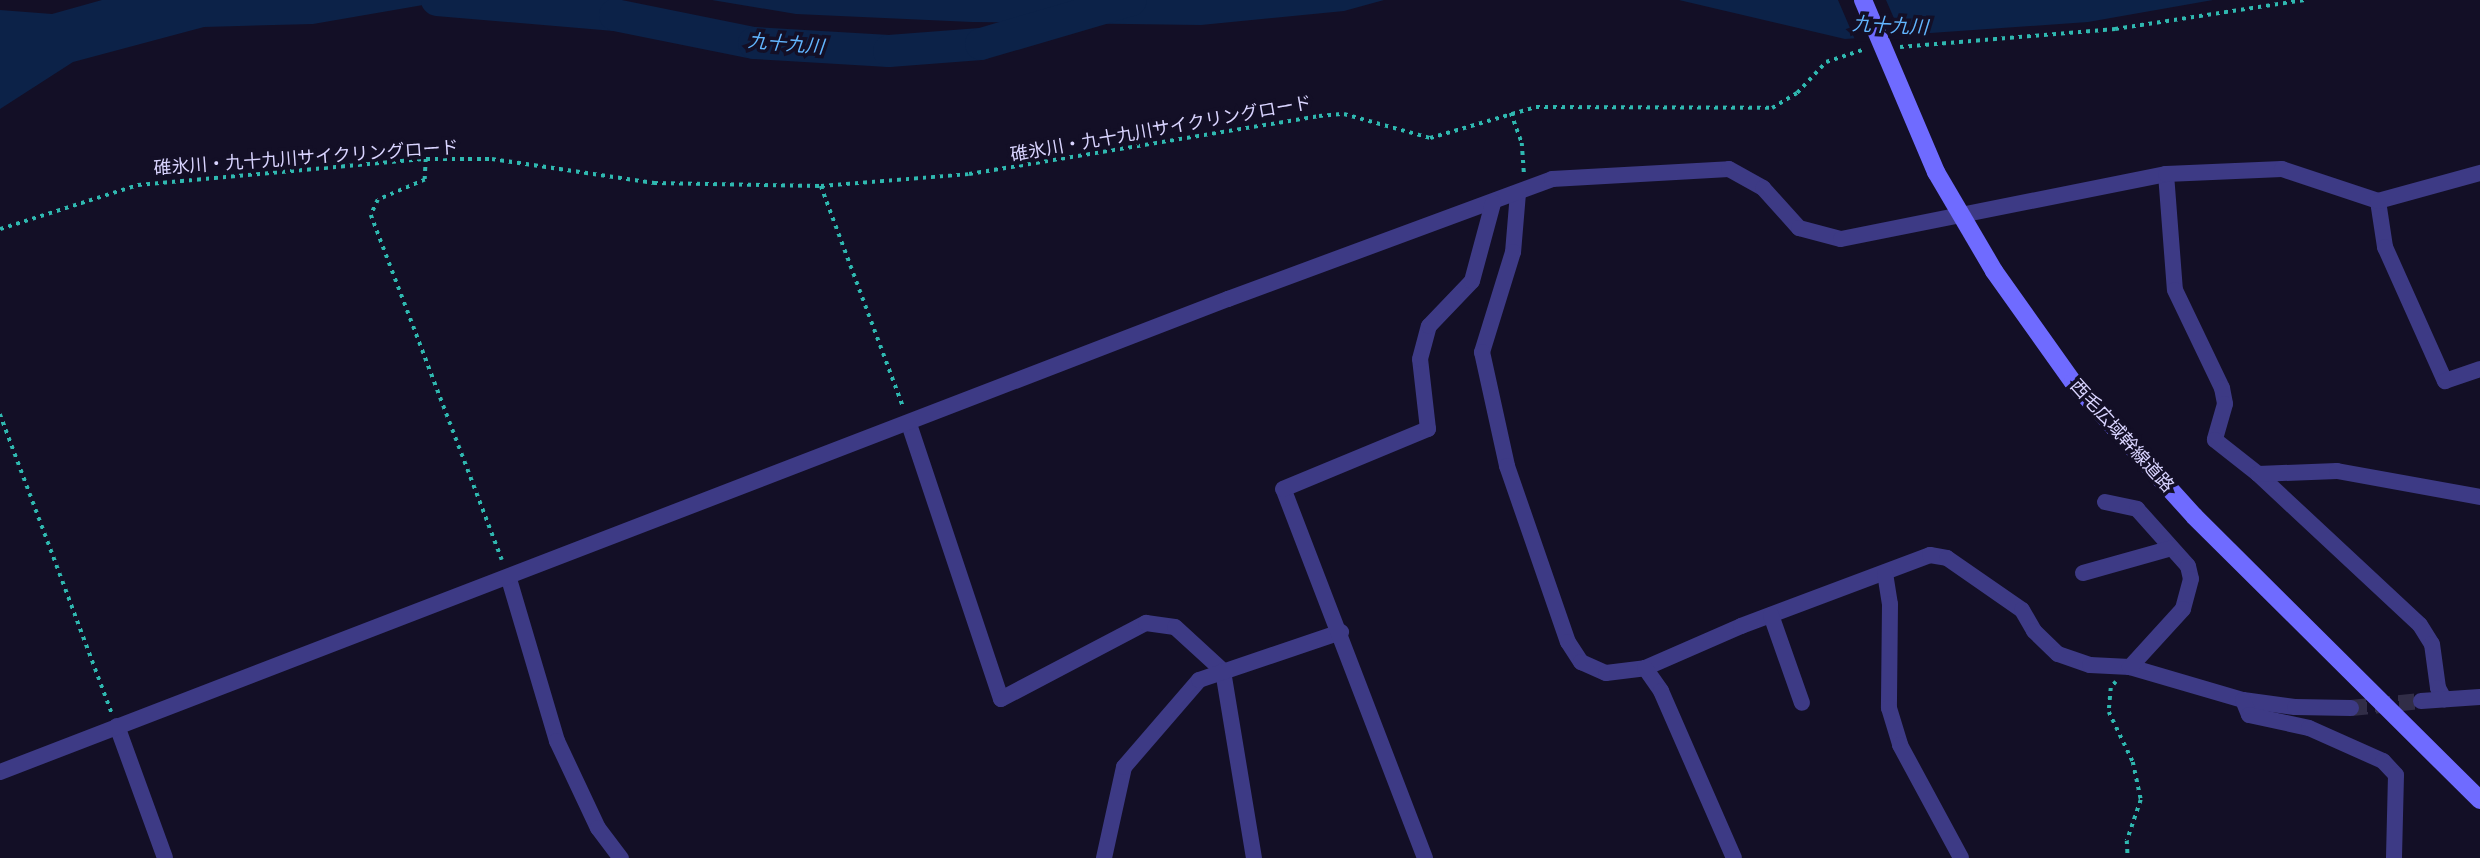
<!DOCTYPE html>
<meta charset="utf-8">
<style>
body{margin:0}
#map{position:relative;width:2480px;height:858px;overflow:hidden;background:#130f26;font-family:"Fira Sans Condensed","Noto Sans JP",sans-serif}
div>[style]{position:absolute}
.water>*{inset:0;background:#0c2248}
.pier>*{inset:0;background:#130f26}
.river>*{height:32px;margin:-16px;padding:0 16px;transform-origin:16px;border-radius:16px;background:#0c2248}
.street-tunnel>*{height:16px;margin-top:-8px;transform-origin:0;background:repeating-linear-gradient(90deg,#312d47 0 16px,transparent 0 24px)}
.path>*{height:3.5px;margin-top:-1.75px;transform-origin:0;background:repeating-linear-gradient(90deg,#2fb8b0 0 3.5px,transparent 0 8.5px)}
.street>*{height:16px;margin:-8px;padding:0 8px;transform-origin:8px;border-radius:8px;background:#3d3a85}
.secondary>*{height:18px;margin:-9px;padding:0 9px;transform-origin:9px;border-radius:9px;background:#6f6bff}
.secondary-bridge>*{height:18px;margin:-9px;padding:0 9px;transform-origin:9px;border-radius:9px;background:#6f6bff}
span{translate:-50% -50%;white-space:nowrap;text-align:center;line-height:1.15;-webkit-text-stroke:7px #130f26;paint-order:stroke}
.street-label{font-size:18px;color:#d9d4ff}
.water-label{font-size:19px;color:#62b6ff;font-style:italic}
</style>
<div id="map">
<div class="water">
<i style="clip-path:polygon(102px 0,452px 0,313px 24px,204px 27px,73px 62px,0 109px,0 10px,52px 14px)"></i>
<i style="clip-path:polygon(712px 0,1384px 0,1344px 11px,1201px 25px,972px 22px,796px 14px)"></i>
<i style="clip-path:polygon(1679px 0,2213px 0,2088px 22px,1845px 39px)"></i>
</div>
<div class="pier">
<i style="clip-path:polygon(1838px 0,1886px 0,1903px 39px,1856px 42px)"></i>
</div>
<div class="river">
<i style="left:437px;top:0;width:179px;rotate:4.8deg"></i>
<i style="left:615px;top:15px;width:142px;rotate:11.4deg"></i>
<i style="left:754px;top:43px;width:135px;rotate:3.4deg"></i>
<i style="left:889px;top:51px;width:92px;rotate:-4.4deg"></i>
<i style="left:981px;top:44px;width:156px;rotate:-16.3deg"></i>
</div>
<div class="street-tunnel">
<i style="left:2351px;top:708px;width:70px;rotate:-5.7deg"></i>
</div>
<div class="path">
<i style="left:1900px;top:47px;width:216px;rotate:-4.8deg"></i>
<i style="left:2115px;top:29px;width:192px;rotate:-8.7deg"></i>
<i style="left:1511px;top:113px;width:32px;rotate:70deg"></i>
<i style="left:1522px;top:143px;width:32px;rotate:86deg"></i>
<i style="left:426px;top:159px;width:21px;rotate:93deg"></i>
<i style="left:425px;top:180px;width:51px;rotate:156.9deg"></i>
<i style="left:378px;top:200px;width:17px;rotate:115deg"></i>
<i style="left:371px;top:215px;width:369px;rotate:69.2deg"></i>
<i style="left:821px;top:186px;width:236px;rotate:69.6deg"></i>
<i style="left:0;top:229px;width:145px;rotate:-17.7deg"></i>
<i style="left:138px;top:185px;width:289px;rotate:-5.2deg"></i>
<i style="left:426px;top:159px;width:66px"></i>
<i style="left:492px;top:159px;width:164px;rotate:8.4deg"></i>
<i style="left:654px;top:183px;width:167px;rotate:1deg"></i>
<i style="left:821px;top:186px;width:148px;rotate:-4.6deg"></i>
<i style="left:969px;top:174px;width:355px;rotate:-9.4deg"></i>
<i style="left:1319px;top:116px;width:25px;rotate:-5deg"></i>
<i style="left:1344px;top:114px;width:89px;rotate:15.6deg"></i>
<i style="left:1430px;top:138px;width:110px;rotate:-16.3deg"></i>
<i style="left:1536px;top:107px;width:236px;rotate:0.2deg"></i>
<i style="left:1772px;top:108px;width:29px;rotate:-31deg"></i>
<i style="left:1797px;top:93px;width:42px;rotate:-46.9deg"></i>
<i style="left:1826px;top:62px;width:41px;rotate:-18.4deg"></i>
<i style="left:0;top:414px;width:319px;rotate:69.5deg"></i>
<i style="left:2116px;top:682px;width:8px;rotate:130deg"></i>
<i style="left:2111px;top:688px;width:24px;rotate:95deg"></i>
<i style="left:2109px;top:712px;width:55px;rotate:64.4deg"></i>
<i style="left:2133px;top:762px;width:39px;rotate:78deg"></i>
<i style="left:2141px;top:800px;width:43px;rotate:108.9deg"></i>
<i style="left:2127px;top:841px;width:17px;rotate:87deg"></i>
</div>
<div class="street">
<i style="left:2166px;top:174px;width:116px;rotate:85.6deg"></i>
<i style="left:2175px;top:290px;width:109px;rotate:64.4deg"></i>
<i style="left:2222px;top:388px;width:16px;rotate:79deg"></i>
<i style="left:2225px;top:404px;width:37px;rotate:106deg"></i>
<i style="left:2215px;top:440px;width:55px;rotate:38.3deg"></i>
<i style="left:2258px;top:474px;width:221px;rotate:43deg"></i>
<i style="left:2420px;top:625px;width:22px;rotate:58deg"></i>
<i style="left:2432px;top:644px;width:44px;rotate:82.2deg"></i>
<i style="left:2438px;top:688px;width:13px;rotate:61deg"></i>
<i style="left:1518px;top:193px;width:59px;rotate:94.8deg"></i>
<i style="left:1513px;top:252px;width:105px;rotate:107.2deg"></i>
<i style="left:1482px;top:352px;width:117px;rotate:77.6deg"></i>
<i style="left:1507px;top:466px;width:186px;rotate:70.9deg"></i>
<i style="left:1568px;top:642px;width:24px;rotate:57deg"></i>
<i style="left:1581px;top:662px;width:27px;rotate:24deg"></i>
<i style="left:1606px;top:673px;width:39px;rotate:-7deg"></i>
<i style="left:1645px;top:668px;width:105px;rotate:-23.6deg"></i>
<i style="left:1741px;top:626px;width:202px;rotate:-20.6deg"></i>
<i style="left:1930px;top:555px;width:17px;rotate:10deg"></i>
<i style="left:1947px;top:558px;width:91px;rotate:34.7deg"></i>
<i style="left:2022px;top:610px;width:24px;rotate:60deg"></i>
<i style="left:2034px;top:631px;width:33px;rotate:44deg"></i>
<i style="left:2058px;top:654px;width:34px;rotate:19deg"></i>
<i style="left:2090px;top:665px;width:40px;rotate:2.9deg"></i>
<i style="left:2130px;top:667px;width:118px;rotate:16.3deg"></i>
<i style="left:2243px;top:700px;width:52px;rotate:7.7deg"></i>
<i style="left:2295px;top:707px;width:56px;rotate:1deg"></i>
<i style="left:2378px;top:201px;width:47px;rotate:81.3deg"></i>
<i style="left:2385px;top:247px;width:147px;rotate:65.9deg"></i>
<i style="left:2445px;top:381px;width:37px;rotate:-19deg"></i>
<i style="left:909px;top:424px;width:290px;rotate:71.5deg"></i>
<i style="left:1001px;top:699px;width:164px;rotate:-27.7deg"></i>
<i style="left:1146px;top:623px;width:29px;rotate:8deg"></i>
<i style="left:1175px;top:627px;width:65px;rotate:42.5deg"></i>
<i style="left:1223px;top:671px;width:190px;rotate:80.6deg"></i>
<i style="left:2258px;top:474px;width:79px;rotate:-2.2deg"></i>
<i style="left:2337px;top:471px;width:145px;rotate:10.3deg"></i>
<i style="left:2105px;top:502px;width:33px;rotate:12deg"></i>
<i style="left:2137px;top:509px;width:76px;rotate:48.2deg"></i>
<i style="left:2188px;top:566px;width:13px;rotate:77deg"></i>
<i style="left:2191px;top:579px;width:31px;rotate:105deg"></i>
<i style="left:2183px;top:609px;width:79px;rotate:132.4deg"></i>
<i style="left:1885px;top:573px;width:31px;rotate:81deg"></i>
<i style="left:1890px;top:604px;width:104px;rotate:90.6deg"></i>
<i style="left:1889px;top:708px;width:39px;rotate:73deg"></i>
<i style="left:1900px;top:745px;width:128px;rotate:61.6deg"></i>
<i style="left:2083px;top:573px;width:92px;rotate:-15.7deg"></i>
<i style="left:509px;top:579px;width:169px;rotate:73.5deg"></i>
<i style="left:557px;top:741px;width:96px;rotate:64.8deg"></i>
<i style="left:598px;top:828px;width:38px;rotate:53deg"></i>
<i style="left:1771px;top:615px;width:93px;rotate:70.6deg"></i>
<i style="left:1645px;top:668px;width:28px;rotate:55deg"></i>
<i style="left:1661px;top:691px;width:182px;rotate:66.4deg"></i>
<i style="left:2243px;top:700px;width:16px;rotate:68deg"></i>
<i style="left:2249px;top:715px;width:61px;rotate:12.2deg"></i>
<i style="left:2309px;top:728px;width:81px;rotate:24deg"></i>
<i style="left:2383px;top:761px;width:19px;rotate:47deg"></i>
<i style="left:2396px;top:775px;width:83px;rotate:91.4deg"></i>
<i style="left:2421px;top:701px;width:59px;rotate:-3.9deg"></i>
<i style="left:117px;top:726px;width:140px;rotate:70deg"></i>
<i style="left:0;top:772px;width:1316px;rotate:-21.07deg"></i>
<i style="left:1228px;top:299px;width:346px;rotate:-20.3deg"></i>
<i style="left:1552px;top:179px;width:177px;rotate:-3.2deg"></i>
<i style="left:1729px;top:169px;width:39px;rotate:29deg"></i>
<i style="left:1763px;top:188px;width:54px;rotate:48deg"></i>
<i style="left:1799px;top:228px;width:43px;rotate:14.7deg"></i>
<i style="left:1841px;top:239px;width:331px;rotate:-11.3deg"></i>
<i style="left:2166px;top:174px;width:116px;rotate:-2.5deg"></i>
<i style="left:2282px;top:169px;width:101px;rotate:18.4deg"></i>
<i style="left:2378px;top:201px;width:106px;rotate:-15.4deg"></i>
<i style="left:1104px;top:858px;width:93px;rotate:-77.6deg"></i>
<i style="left:1124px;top:767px;width:115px;rotate:-49.2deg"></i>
<i style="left:1199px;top:680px;width:150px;rotate:-18.7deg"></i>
<i style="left:1425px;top:858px;width:395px;rotate:-111deg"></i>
<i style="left:1283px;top:489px;width:157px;rotate:-22.5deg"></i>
<i style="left:1428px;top:429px;width:70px;rotate:-96.5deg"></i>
<i style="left:1420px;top:359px;width:34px;rotate:-75deg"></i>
<i style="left:1429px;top:326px;width:62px;rotate:-46.3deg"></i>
<i style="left:1472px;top:281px;width:81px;rotate:-74.9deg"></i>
</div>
<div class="secondary">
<i style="left:1936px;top:172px;width:115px;rotate:59.6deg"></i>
<i style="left:1994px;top:271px;width:136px;rotate:54.6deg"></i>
<i style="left:2073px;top:382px;width:181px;rotate:47.9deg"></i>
<i style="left:2194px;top:516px;width:403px;rotate:44.8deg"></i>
</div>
<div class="secondary-bridge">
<i style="left:1863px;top:0;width:187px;rotate:67deg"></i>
</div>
<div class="street-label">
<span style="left:1161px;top:129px;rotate:-10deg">碓氷川・九十九川サイクリングロード</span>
<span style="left:306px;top:158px;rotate:-4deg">碓氷川・九十九川サイクリングロード</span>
<span style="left:2122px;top:436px;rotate:48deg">西毛広域幹線道路</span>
</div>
<div class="water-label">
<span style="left:1890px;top:26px;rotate:3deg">九十九川</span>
<span style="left:786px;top:44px;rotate:5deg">九十九川</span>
</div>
</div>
